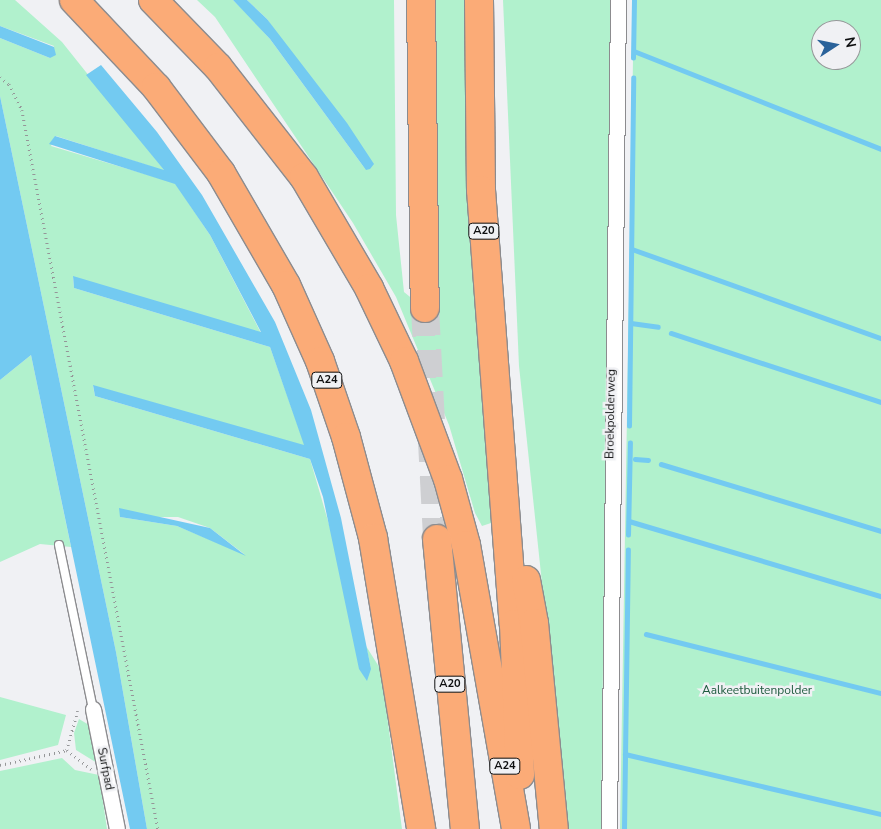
<!DOCTYPE html>
<style>
body{margin:0}
#map{position:relative;width:881px;height:829px;overflow:hidden;background:#f0f1f4;font-family:"Nunito Sans",sans-serif}
div>[style]{position:absolute}
.green>*{inset:0;background:#b1f1cd}
.water>*{inset:0;background:#73caf1}
.stream>*{height:4.5px;margin:-2.25px;padding:0 2.25px;transform-origin:2.25px;border-radius:2.25px;background:#73caf1}
.highway-tunnel>*{height:28px;margin-top:-14px;transform-origin:0;background:repeating-linear-gradient(90deg,#cecfd2 0 28px,transparent 0 42px)}
.path>*{height:2.5px;margin-top:-1.25px;transform-origin:0;background:repeating-linear-gradient(90deg,#959698 0 1px,transparent 0 5px)}
.roads{filter:drop-shadow(1px 0 #8c8c8f) drop-shadow(-1px 0 #8c8c8f) drop-shadow(0 1px #8c8c8f) drop-shadow(0 -1px #8c8c8f)}
.lane>*{height:8px;margin:-4px;padding:0 4px;transform-origin:4px;border-radius:4px;background:#fff}
.street>*{height:15px;margin:-7.5px;padding:0 7.5px;transform-origin:7.5px;border-radius:7.5px;background:#fff}
.highway>*{height:28px;margin:-14px;padding:0 14px;transform-origin:14px;border-radius:14px;background:#fbab77}
span{translate:-50% -50%;white-space:nowrap;text-align:center;line-height:1.15;-webkit-text-stroke:5px #f0f1f4;paint-order:stroke}
.shield-label span{padding:1px 4px;background:#f0f1f4;border:1px solid;border-radius:4px;-webkit-text-stroke-width:0}
.shield-label{font-size:11px;color:#0e0f10;font-weight:700}
.street-label{font-size:12px;color:#0e0f10}
.park-label{font-size:12px;color:#1e5a3e}
.north{position:absolute;left:811px;top:20px;width:50px;height:50px;box-sizing:border-box;background:#f0f1f4;border:1px solid #969799;border-radius:50%;rotate:79deg;font-size:14px;font-weight:700;line-height:20px;text-align:center;color:#0e0f10}
.north::after{content:'';display:block;margin:auto;width:18px;height:22px;background:#2a629a;clip-path:polygon(50% 0,100% 100%,50% 72%,0 100%)}
</style>
<div id="map">
<div class="green">
<i style="clip-path:polygon(evenodd,0 0,15px 0,62px 42px,165px 171px,56px 136px,51px 146px,175px 183px,210px 235px,261px 333px,73px 277px,74px 288px,270px 347px,305px 446px,93px 386px,95px 396px,310px 459px,371px 669px,366px 646px,381px 670px,402px 829px,147px 829px,116px 652px,0 96px,0 38px,50px 58px,54px 46px,0 26px,0 0,120px 517px,178px 517px,210px 528px,244px 554px,177px 526px,120px 517px)"></i>
<i style="clip-path:polygon(197px 0,233px 0,242px 9px,270px 39px,366px 170px,267px 19px,247px 0,394px 0,396px 215px,404px 292px,437px 319px,432px 0,469px 0,497px 521px,482px 526px,475px 513px,449px 425px,396px 297px,353px 223px,215px 17px)"></i>
<i style="clip-path:polygon(503px 0,611px 0,601px 829px,568px 829px,519px 366px)"></i>
<i style="clip-path:polygon(evenodd,634px 0,881px 0,881px 829px,620px 829px,634px 0,821px 30px,851px 30px,851px 60px,821px 60px,821px 30px)"></i>
<i style="clip-path:polygon(31px 355px,71px 547px,40px 544px,0 562px,0 380px)"></i>
<i style="clip-path:polygon(0 697px,66px 715px,58px 745px,0 760px)"></i>
<i style="clip-path:polygon(79px 719px,89px 725px,97px 763px,76px 750px,74px 733px)"></i>
<i style="clip-path:polygon(62px 758px,75px 770px,99px 775px,107px 829px,0 829px,0 771px)"></i>
</div>
<div class="water">
<i style="clip-path:polygon(233px 0,247px 0,267px 19px,347px 123px,374px 164px,370px 169px,366px 170px,270px 39px)"></i>
<i style="clip-path:polygon(0 26px,54px 47px,56px 55px,50px 58px,0 38px)"></i>
<i style="clip-path:polygon(101px 65px,157px 132px,202px 195px,275px 322px,311px 410px,341px 518px,371px 669px,367px 681px,359px 669px,323px 497px,310px 459px,95px 396px,93px 385px,304px 445px,270px 347px,74px 288px,73px 276px,261px 332px,210px 235px,175px 184px,49px 144px,55px 136px,164px 170px,86px 75px)"></i>
<i style="clip-path:polygon(0 96px,116px 652px,147px 829px,130px 829px,31px 355px,0 380px)"></i>
<i style="clip-path:polygon(119px 508px,210px 528px,246px 556px,177px 526px,120px 517px)"></i>
</div>
<div class="stream">
<i style="left:634px;top:51px;width:266px;rotate:21.6deg"></i>
<i style="left:633px;top:58px;width:58px;rotate:-89deg"></i>
<i style="left:632px;top:249px;width:264px;rotate:19.7deg"></i>
<i style="left:631px;top:323px;width:27px;rotate:8deg"></i>
<i style="left:671px;top:333px;width:221px;rotate:18.2deg"></i>
<i style="left:629px;top:426px;width:348px;rotate:-89.3deg"></i>
<i style="left:635px;top:459px;width:13px;rotate:4deg"></i>
<i style="left:661px;top:464px;width:230px;rotate:16.9deg"></i>
<i style="left:629px;top:521px;width:263px;rotate:16.6deg"></i>
<i style="left:628px;top:535px;width:92px;rotate:-88.8deg"></i>
<i style="left:646px;top:634px;width:242px;rotate:14.1deg"></i>
<i style="left:625px;top:754px;width:263px;rotate:13.2deg"></i>
<i style="left:624px;top:829px;width:279px;rotate:-89.2deg"></i>
</div>
<div class="highway-tunnel">
<i style="left:425px;top:308px;width:231px;rotate:87deg"></i>
</div>
<div class="path">
<i style="left:0;top:77px;width:11px;rotate:38deg"></i>
<i style="left:9px;top:84px;width:29px;rotate:63deg"></i>
<i style="left:22px;top:110px;width:732px;rotate:79.29deg"></i>
<i style="left:78px;top:711px;width:41px;rotate:105.8deg"></i>
<i style="left:67px;top:750px;width:31px;rotate:38deg"></i>
<i style="left:0;top:765px;width:69px;rotate:-12.6deg"></i>
</div>
<div class="roads">
<div class="lane">
<i style="left:59px;top:545px;width:167px;rotate:78.3deg"></i>
</div>
<div class="street">
<i style="left:93px;top:709px;width:122px;rotate:78.7deg"></i>
<i style="left:609px;top:829px;width:829px;rotate:-89.38deg"></i>
</div>
<div class="highway">
<i style="left:74px;top:0;width:120px;rotate:46.7deg"></i>
<i style="left:156px;top:87px;width:108px;rotate:52.9deg"></i>
<i style="left:221px;top:173px;width:129px;rotate:59.9deg"></i>
<i style="left:286px;top:285px;width:83px;rotate:65.9deg"></i>
<i style="left:320px;top:361px;width:80px;rotate:71.1deg"></i>
<i style="left:346px;top:437px;width:105px;rotate:75deg"></i>
<i style="left:373px;top:538px;width:295px;rotate:80.6deg"></i>
<i style="left:153px;top:0;width:93px;rotate:45.9deg"></i>
<i style="left:218px;top:67px;width:140px;rotate:52deg"></i>
<i style="left:304px;top:177px;width:129px;rotate:59.6deg"></i>
<i style="left:369px;top:288px;width:81px;rotate:64.4deg"></i>
<i style="left:404px;top:361px;width:126px;rotate:69.6deg"></i>
<i style="left:448px;top:479px;width:68px;rotate:74.7deg"></i>
<i style="left:466px;top:545px;width:288px;rotate:80deg"></i>
<i style="left:421px;top:0;width:308px;rotate:89.3deg"></i>
<i style="left:479px;top:0;width:190px;rotate:89.4deg"></i>
<i style="left:481px;top:190px;width:435px;rotate:85.7deg"></i>
<i style="left:514px;top:624px;width:151px;rotate:87.7deg"></i>
<i style="left:437px;top:539px;width:291px;rotate:84.5deg"></i>
<i style="left:526px;top:580px;width:44px;rotate:79.5deg"></i>
<i style="left:534px;top:623px;width:207px;rotate:84.5deg"></i>
</div>
</div>
<div class="shield-label">
<span style="left:484px;top:231px">A20</span>
<span style="left:327px;top:380px">A24</span>
<span style="left:450px;top:684px">A20</span>
<span style="left:505px;top:766px">A24</span>
</div>
<div class="street-label">
<span style="left:611px;top:414px;rotate:-89deg">Broekpolderweg</span>
<span style="left:105px;top:769px;rotate:79deg">Surfpad</span>
</div>
<div class="park-label">
<span style="left:757px;top:691px">Aalkeetbuitenpolder</span>
</div>
<div class="north">N</div>
</div>
